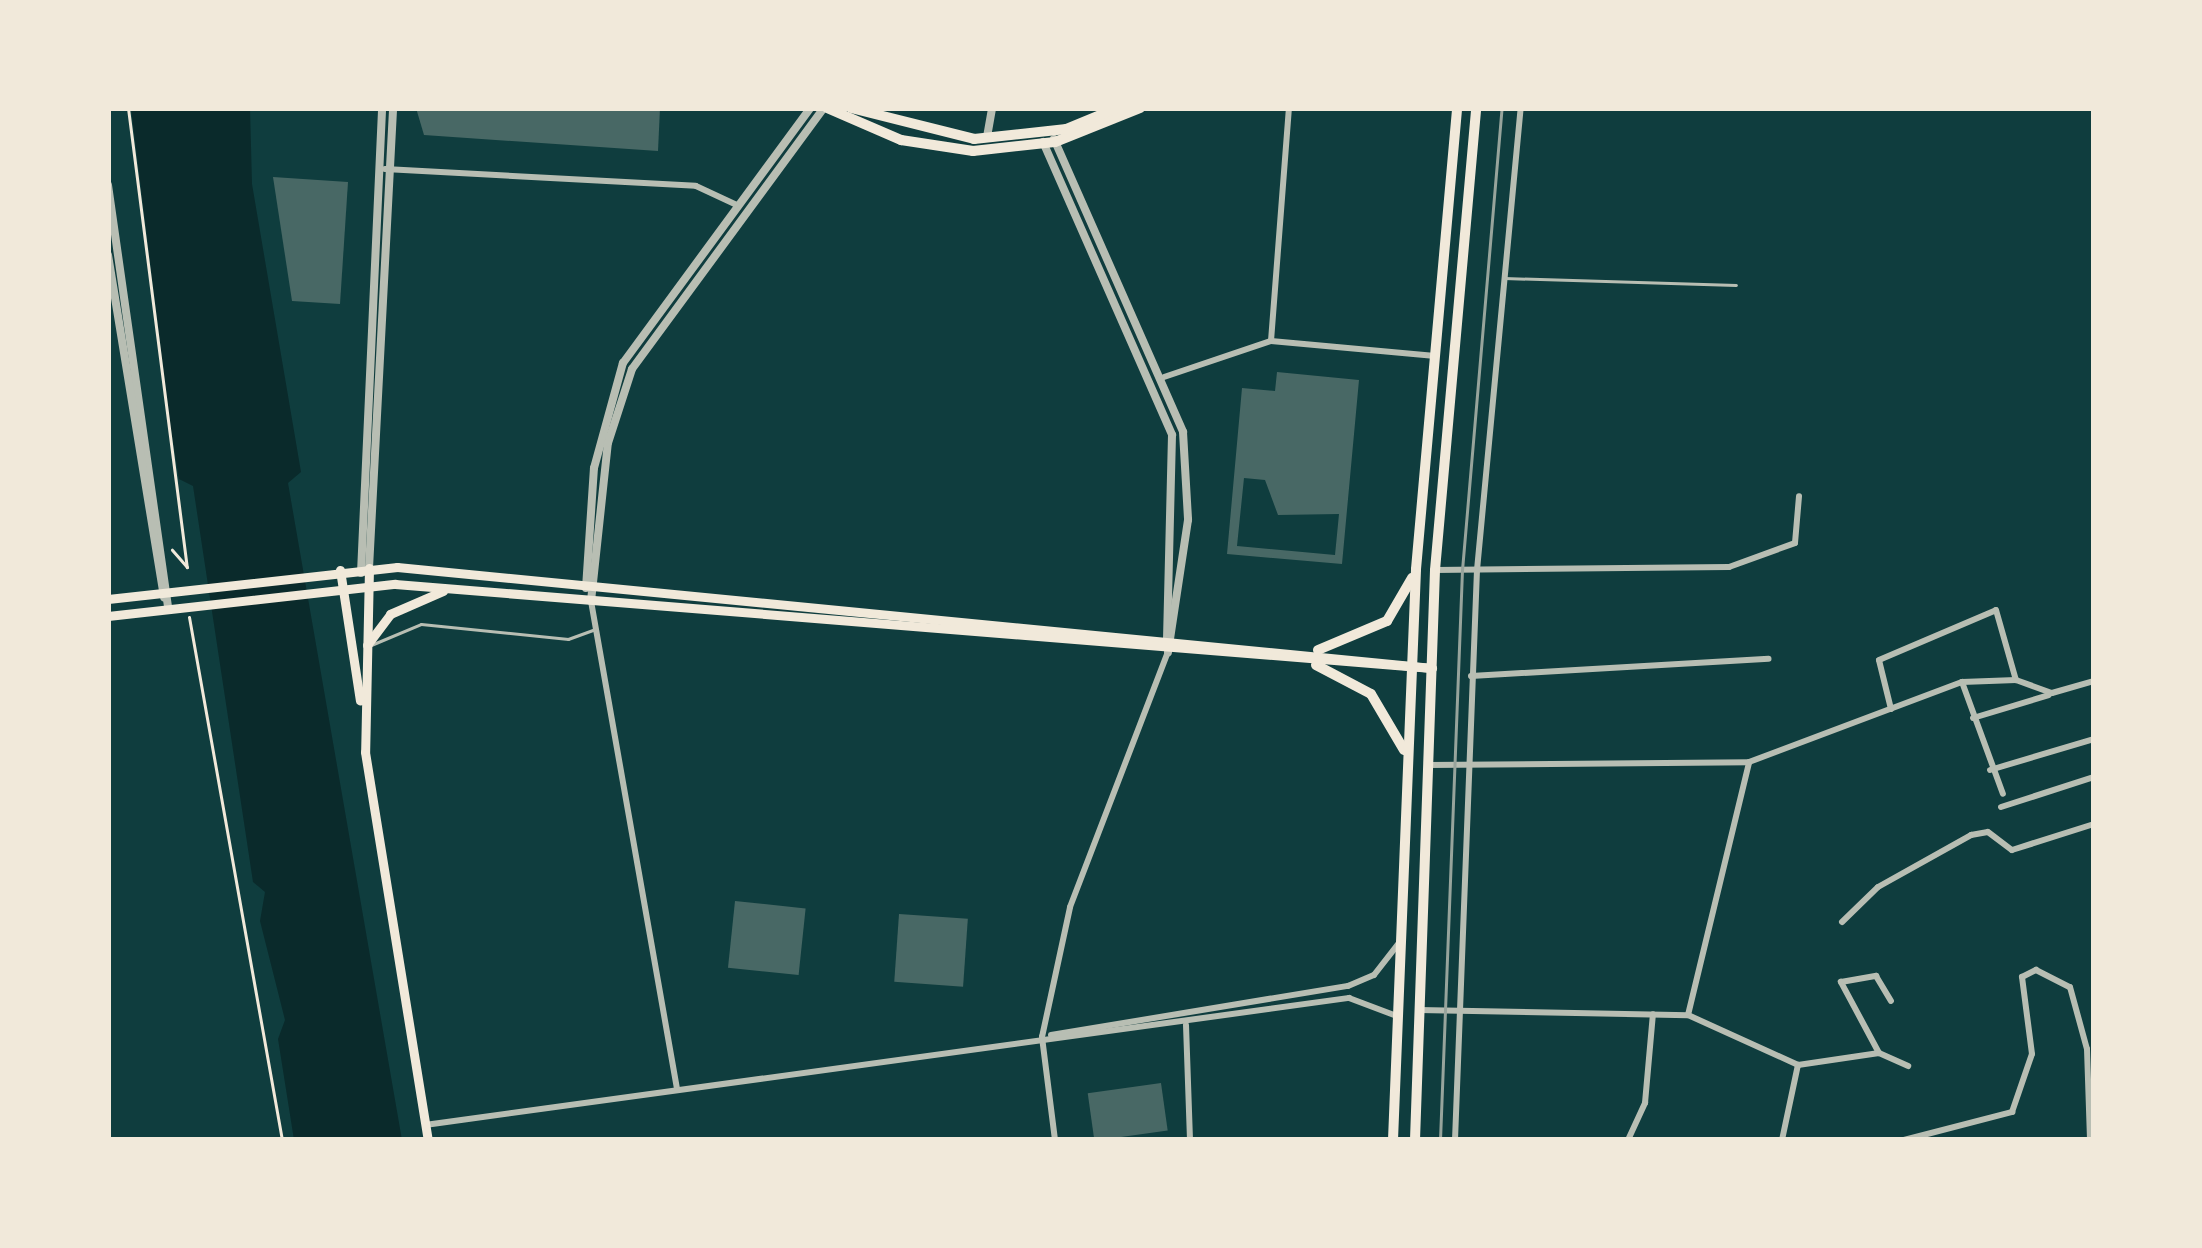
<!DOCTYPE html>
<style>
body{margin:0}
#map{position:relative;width:2202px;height:1248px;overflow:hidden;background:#0f3d3e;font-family:Quicksand,sans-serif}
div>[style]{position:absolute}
.water>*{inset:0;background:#0a2a2b}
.building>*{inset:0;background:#486865;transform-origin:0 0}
.path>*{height:3px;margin:-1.5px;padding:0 1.5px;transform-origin:1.5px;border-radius:1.5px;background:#f1e9da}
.service>*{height:3px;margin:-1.5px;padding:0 1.5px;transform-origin:1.5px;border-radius:1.5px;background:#b8beb3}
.minor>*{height:6px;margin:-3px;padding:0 3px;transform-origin:3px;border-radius:3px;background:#b8beb3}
.tertiary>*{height:8px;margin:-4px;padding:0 4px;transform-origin:4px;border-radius:4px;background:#b8beb3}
.secondary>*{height:9px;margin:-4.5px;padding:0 4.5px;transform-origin:4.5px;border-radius:4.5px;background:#f1e9da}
.trunk>*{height:10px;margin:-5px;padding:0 5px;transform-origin:5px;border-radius:5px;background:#f1e9da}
.tram>*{height:3px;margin:-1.5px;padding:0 1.5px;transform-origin:1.5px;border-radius:1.5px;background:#97a49c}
span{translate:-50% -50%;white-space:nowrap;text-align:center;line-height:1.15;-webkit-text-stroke:10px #f1e9da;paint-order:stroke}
.frame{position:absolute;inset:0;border:111px solid #f1e9da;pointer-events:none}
</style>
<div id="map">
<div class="water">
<i style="clip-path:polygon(131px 108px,250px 108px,252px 184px,301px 472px,288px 483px,402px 1140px,294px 1140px,278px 1039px,285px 1020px,260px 921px,265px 892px,253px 882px,193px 486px,179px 479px,170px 423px)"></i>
</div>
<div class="building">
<i style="clip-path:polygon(416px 108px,660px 108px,658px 151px,424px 135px)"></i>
<i style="clip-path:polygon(273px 177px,348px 182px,340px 304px,292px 301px)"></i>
<i style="clip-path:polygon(evenodd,1277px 372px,1359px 380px,1342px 564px,1227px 554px,1242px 388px,1275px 391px,1277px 372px,1244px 478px,1265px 480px,1278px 515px,1339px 514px,1335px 555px,1237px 546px,1244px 478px)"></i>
<i style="left:735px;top:901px;width:71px;height:67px;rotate:6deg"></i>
<i style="left:899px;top:914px;width:69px;height:68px;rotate:4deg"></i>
<i style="left:1161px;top:1083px;width:48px;height:74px;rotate:82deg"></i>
</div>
<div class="path">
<i style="left:128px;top:108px;width:463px;rotate:82.7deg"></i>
<i style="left:187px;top:567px;width:23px;rotate:-131deg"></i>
<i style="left:189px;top:617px;width:531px;rotate:79.92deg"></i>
</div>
<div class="service">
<i style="left:1504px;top:278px;width:232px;rotate:1.7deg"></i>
<i style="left:371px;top:645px;width:54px;rotate:-22.8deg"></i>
<i style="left:421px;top:624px;width:148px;rotate:5.8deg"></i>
<i style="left:568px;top:639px;width:27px;rotate:-20deg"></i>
</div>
<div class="minor">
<i style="left:385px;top:169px;width:311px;rotate:3.1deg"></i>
<i style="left:696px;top:186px;width:45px;rotate:24.9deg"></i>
<i style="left:1271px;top:341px;width:234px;rotate:-85.6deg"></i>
<i style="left:1164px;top:377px;width:113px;rotate:-18.6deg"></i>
<i style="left:1271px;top:341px;width:165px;rotate:5.2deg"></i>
<i style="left:1435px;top:570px;width:294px;rotate:-0.6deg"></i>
<i style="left:1729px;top:567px;width:70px;rotate:-20deg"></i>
<i style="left:1795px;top:543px;width:47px;rotate:-85.1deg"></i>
<i style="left:591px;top:601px;width:495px;rotate:80deg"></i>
<i style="left:1471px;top:676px;width:298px;rotate:-3.3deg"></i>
<i style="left:1962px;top:682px;width:119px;rotate:69.9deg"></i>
<i style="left:1891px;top:709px;width:50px;rotate:-103.8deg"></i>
<i style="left:1879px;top:660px;width:127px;rotate:-23.1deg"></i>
<i style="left:1996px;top:610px;width:73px;rotate:74.1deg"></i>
<i style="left:1973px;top:718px;width:79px;rotate:-16.8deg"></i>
<i style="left:1428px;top:765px;width:321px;rotate:-0.5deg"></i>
<i style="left:1749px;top:762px;width:228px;rotate:-20.6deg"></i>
<i style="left:1962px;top:682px;width:54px;rotate:-2.1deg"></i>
<i style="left:2016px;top:680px;width:38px;rotate:20deg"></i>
<i style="left:2052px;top:693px;width:44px;rotate:-15.9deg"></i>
<i style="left:1990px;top:770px;width:109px;rotate:-16.6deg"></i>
<i style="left:2001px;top:807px;width:98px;rotate:-17.9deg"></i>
<i style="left:1842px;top:922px;width:50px;rotate:-44.2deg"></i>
<i style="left:1878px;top:887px;width:107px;rotate:-29.2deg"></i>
<i style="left:1971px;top:835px;width:17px;rotate:-10deg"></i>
<i style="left:1988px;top:832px;width:30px;rotate:37deg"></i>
<i style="left:2012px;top:850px;width:86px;rotate:-17.6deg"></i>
<i style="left:1419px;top:1010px;width:269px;rotate:1.1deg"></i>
<i style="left:1688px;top:1015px;width:121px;rotate:24.4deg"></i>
<i style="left:1798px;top:1065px;width:82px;rotate:-8.4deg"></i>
<i style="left:1879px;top:1053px;width:32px;rotate:24deg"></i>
<i style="left:1688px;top:1015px;width:260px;rotate:-76.4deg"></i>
<i style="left:1186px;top:1025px;width:115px;rotate:88deg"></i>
<i style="left:1051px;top:1035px;width:301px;rotate:-9.4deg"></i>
<i style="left:1348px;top:986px;width:28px;rotate:-23deg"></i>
<i style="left:1374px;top:975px;width:41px;rotate:-52deg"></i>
<i style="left:1879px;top:1053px;width:81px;rotate:-118.2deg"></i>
<i style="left:1841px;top:982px;width:36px;rotate:-10deg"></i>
<i style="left:1876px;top:976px;width:29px;rotate:59deg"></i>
<i style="left:425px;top:1125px;width:933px;rotate:-7.83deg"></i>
<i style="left:1349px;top:998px;width:51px;rotate:20.6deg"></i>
<i style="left:1055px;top:1140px;width:104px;rotate:-97.2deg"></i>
<i style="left:1042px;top:1037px;width:133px;rotate:-77.8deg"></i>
<i style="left:1070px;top:907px;width:273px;rotate:-69deg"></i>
<i style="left:1455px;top:1140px;width:570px;rotate:-87.79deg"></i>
<i style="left:1477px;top:570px;width:464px;rotate:-84.6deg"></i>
<i style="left:1628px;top:1140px;width:41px;rotate:-65.3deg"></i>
<i style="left:1645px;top:1103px;width:89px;rotate:-84.9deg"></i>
<i style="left:1782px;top:1140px;width:77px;rotate:-78deg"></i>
<i style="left:1904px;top:1140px;width:112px;rotate:-14.5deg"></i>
<i style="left:2012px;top:1112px;width:61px;rotate:-71deg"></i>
<i style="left:2032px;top:1054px;width:78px;rotate:-97.4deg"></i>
<i style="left:2022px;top:977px;width:16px;rotate:-27deg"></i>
<i style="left:2036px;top:970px;width:38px;rotate:27deg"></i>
<i style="left:2070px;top:987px;width:64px;rotate:74.7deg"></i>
<i style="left:2087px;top:1049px;width:91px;rotate:88.1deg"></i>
</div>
<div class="tertiary">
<i style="left:987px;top:137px;width:29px;rotate:-80deg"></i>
<i style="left:1054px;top:139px;width:320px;rotate:66.2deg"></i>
<i style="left:1183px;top:432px;width:88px;rotate:86.7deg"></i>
<i style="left:1188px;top:520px;width:134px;rotate:98.6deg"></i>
<i style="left:1043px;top:142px;width:320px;rotate:66.2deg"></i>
<i style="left:1172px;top:435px;width:209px;rotate:91.4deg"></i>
<i style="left:108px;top:185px;width:425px;rotate:81.9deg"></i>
<i style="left:108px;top:255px;width:347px;rotate:80.7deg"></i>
<i style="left:369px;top:568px;width:461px;rotate:-87deg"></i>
<i style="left:361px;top:573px;width:465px;rotate:-87.4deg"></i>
<i style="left:586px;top:588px;width:120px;rotate:-86.2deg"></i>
<i style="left:594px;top:468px;width:109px;rotate:-74.6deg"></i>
<i style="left:623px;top:363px;width:316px;rotate:-53.7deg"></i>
<i style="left:591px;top:601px;width:159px;rotate:-83.9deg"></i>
<i style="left:608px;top:443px;width:78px;rotate:-72deg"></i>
<i style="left:632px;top:369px;width:324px;rotate:-53.7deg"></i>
</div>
<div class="secondary">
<i style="left:369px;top:568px;width:184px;rotate:91.2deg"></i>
<i style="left:365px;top:752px;width:393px;rotate:80.8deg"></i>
<i style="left:340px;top:570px;width:132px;rotate:81.3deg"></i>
<i style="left:108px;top:599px;width:291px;rotate:-6.3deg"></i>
<i style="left:397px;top:567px;width:1040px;rotate:5.57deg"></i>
<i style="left:108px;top:616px;width:289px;rotate:-6.4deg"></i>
<i style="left:395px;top:584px;width:1040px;rotate:4.63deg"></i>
<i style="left:367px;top:645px;width:39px;rotate:-53deg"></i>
<i style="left:390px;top:614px;width:58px;rotate:-23.5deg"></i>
</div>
<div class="trunk">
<i style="left:827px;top:108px;width:81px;rotate:23.4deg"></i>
<i style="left:901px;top:140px;width:73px;rotate:8.7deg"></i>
<i style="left:973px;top:151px;width:82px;rotate:-6.3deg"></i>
<i style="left:1055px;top:142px;width:92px;rotate:-21.8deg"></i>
<i style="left:851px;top:108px;width:127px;rotate:14.1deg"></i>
<i style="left:974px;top:139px;width:93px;rotate:-6.2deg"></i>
<i style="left:1066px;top:129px;width:55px;rotate:-22.4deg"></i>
<i style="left:1318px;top:650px;width:75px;rotate:-22.8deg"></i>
<i style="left:1387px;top:621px;width:50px;rotate:-59.8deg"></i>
<i style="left:1316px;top:665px;width:62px;rotate:27.8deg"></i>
<i style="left:1371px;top:694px;width:65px;rotate:59.5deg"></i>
<i style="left:1393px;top:1140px;width:571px;rotate:-87.69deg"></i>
<i style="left:1416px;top:569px;width:463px;rotate:-84.9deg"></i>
<i style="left:1415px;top:1140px;width:570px;rotate:-87.99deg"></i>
<i style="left:1435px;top:570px;width:464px;rotate:-84.9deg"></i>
</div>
<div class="tram">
<i style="left:1440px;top:1140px;width:570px;rotate:-87.79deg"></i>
<i style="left:1462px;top:570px;width:464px;rotate:-85.1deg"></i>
</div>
<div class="frame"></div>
</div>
